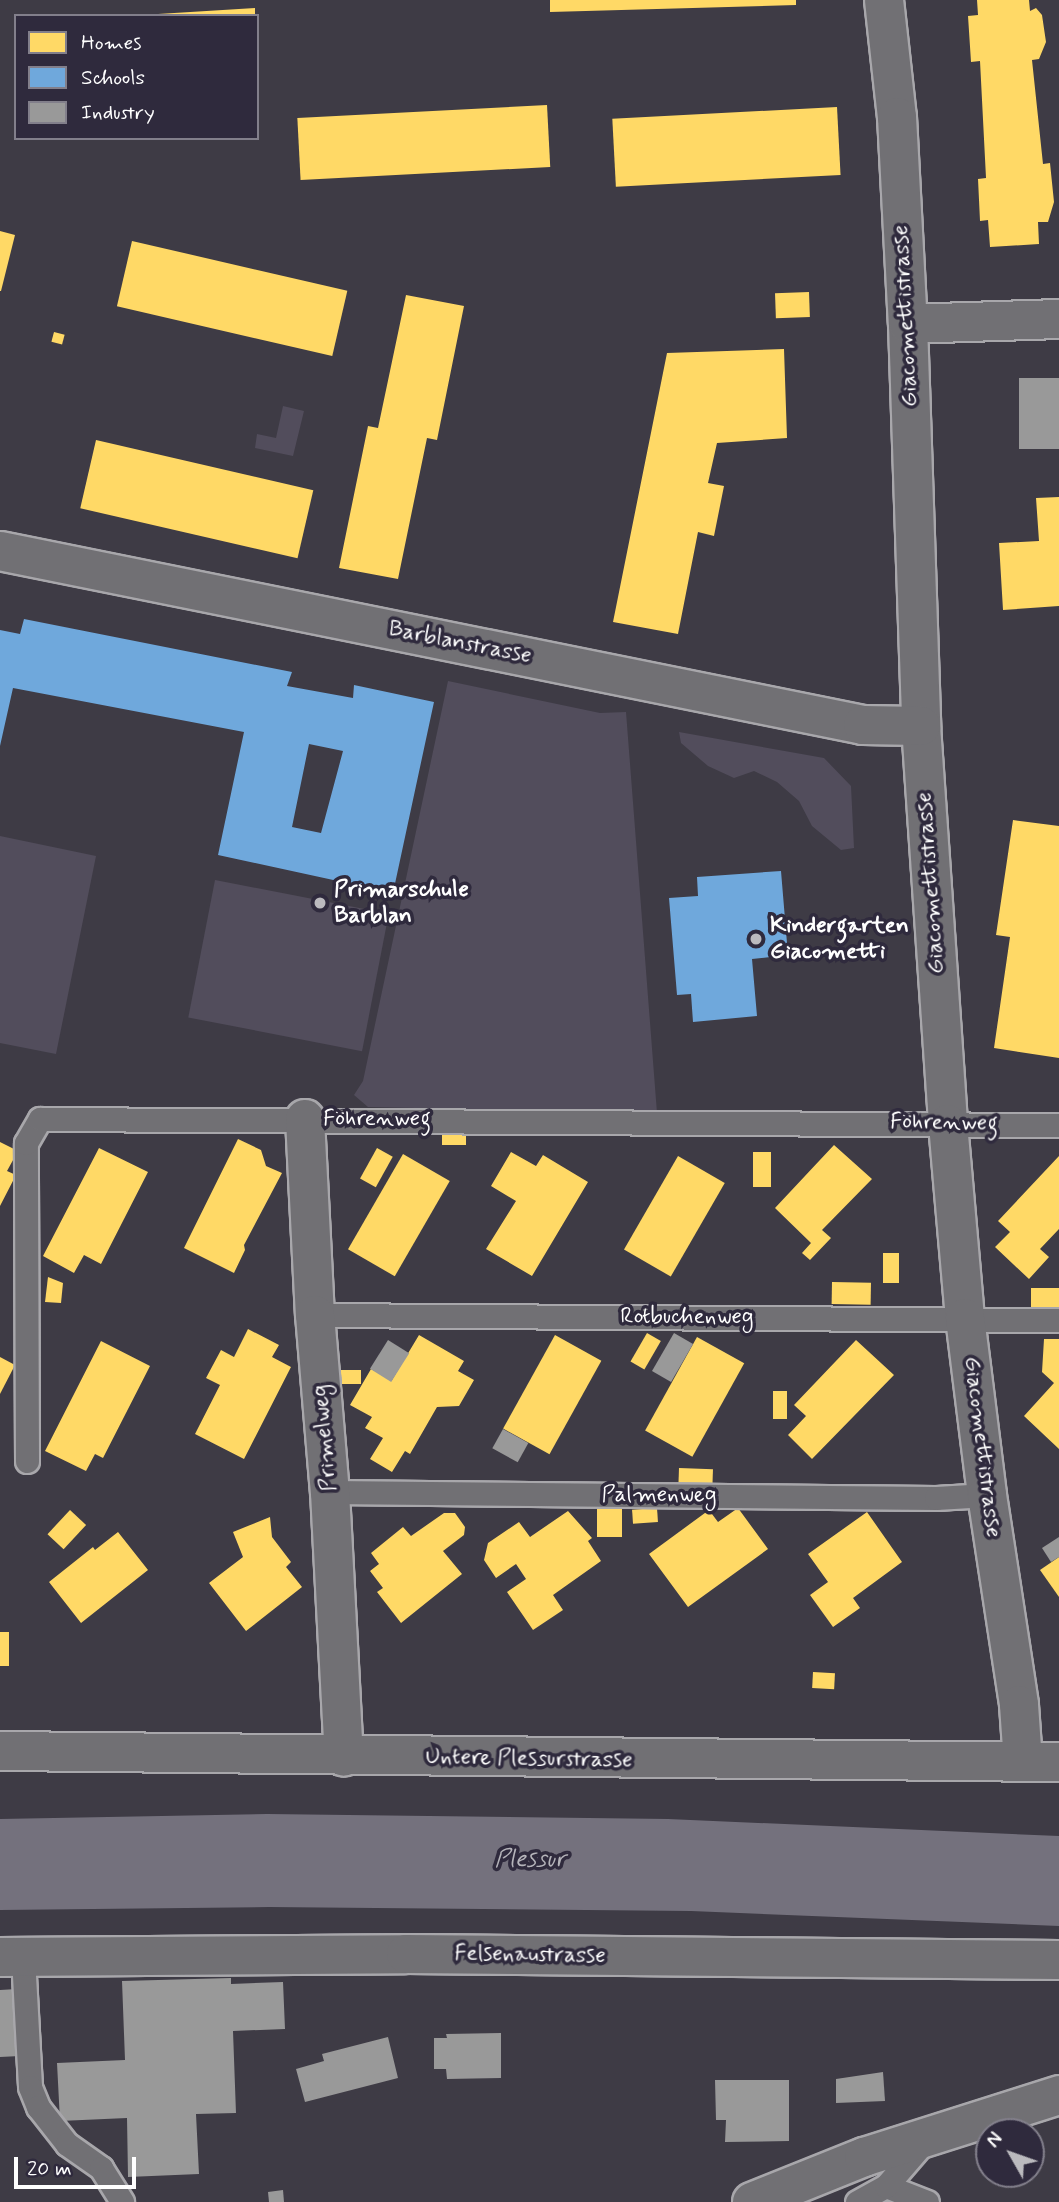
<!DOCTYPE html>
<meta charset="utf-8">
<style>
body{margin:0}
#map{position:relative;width:1059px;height:2202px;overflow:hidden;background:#3e3b45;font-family:Mynerve,sans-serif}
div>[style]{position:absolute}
.green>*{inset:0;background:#524d5c;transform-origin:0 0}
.water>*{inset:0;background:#74717d}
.homes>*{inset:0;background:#ffd966;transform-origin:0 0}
.schools>*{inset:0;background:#6fa8dc}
.industry>*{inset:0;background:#999;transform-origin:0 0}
.roads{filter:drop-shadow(2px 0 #a8a7ab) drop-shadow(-2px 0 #a8a7ab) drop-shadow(0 2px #a8a7ab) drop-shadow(0 -2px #a8a7ab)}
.lane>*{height:23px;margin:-11.5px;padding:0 11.5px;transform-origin:11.5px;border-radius:11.5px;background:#717074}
.street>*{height:38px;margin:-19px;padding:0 19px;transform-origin:19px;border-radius:19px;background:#717074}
.dots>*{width:19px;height:19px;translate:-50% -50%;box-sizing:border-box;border:4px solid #2f2a3d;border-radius:50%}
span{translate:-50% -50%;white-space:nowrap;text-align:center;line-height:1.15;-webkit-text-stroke:7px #2f2a3d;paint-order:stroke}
.street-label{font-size:23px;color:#fff}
.poi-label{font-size:23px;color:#fff;font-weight:700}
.left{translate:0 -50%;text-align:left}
.water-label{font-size:24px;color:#b5b4ba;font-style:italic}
.legend{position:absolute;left:14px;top:14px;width:245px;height:126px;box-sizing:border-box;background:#2f2a3d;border:2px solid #827f8b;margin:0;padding:9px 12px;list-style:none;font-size:21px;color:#fff}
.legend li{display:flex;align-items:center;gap:14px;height:35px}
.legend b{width:35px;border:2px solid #827f8b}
.north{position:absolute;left:975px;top:2118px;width:70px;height:70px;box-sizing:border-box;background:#2f2a3d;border:2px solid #827f8b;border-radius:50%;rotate:310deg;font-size:19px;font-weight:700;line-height:28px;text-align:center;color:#fff}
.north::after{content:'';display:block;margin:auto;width:24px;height:32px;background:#bbbabe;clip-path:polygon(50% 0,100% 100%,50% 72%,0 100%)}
.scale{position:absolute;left:14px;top:2157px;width:122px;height:32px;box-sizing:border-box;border:4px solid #fff;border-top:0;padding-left:9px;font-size:21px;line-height:24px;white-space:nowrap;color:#fff;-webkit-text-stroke:5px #2f2a3d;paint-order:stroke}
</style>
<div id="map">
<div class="green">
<i style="clip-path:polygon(283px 406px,304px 411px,293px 456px,255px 448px,257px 434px,276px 438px)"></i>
<i style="clip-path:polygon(448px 681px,600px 713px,626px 712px,657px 1113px,368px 1107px,354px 1095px,363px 1081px)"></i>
<i style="clip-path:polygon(679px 732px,824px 758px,851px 786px,854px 848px,841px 850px,812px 826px,799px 801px,777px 782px,754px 771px,734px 778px,708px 766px,681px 743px)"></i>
<i style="clip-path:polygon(0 836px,96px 856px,56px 1054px,0 1043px)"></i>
<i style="left:215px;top:880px;width:177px;height:140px;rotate:11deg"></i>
</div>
<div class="water">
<i style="clip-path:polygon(267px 1814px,668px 1819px,1059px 1836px,1059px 1926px,691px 1911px,269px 1907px,0 1910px,0 1819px)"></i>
</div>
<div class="homes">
<i style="clip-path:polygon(550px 0,796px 0,796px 5px,550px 12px)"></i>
<i style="clip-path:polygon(977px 0,1029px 0,1030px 11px,1036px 8px,1042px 15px,1046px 42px,1039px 59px,1032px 60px,1043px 164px,1050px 163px,1054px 202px,1048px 222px,1038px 222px,1039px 244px,990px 247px,988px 220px,980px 221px,978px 179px,986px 178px,980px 61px,971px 62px,968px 16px,978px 15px)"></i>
<i style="clip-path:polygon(255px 8px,255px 16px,158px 16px,158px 14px)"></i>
<i style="left:547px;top:105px;width:62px;height:250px;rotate:87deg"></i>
<i style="left:837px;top:107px;width:68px;height:225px;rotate:87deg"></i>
<i style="clip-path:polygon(0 231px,15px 235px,1px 291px,0 291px)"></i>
<i style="left:132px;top:241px;width:221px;height:67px;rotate:13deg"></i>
<i style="left:809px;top:292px;width:25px;height:34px;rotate:88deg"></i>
<i style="clip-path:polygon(406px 295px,464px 306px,437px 440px,427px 438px,398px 579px,339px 568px,368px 426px,378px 428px)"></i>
<i style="left:54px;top:332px;width:11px;height:10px;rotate:15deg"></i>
<i style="clip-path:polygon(784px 349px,787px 438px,717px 443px,708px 483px,724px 486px,714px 536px,698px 532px,678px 634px,613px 622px,667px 353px)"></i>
<i style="left:96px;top:440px;width:223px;height:70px;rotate:13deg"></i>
<i style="clip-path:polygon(1059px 497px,1059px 606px,1003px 610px,999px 543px,1039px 541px,1036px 498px)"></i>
<i style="clip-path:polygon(1013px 820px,1059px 826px,1059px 1058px,994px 1048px,1010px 937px,996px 935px)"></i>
<i style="left:442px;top:1131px;width:24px;height:14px"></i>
<i style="clip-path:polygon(238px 1139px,261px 1150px,266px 1166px,282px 1173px,244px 1245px,245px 1250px,234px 1273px,184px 1248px)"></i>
<i style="clip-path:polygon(0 1142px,18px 1151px,7px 1171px,16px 1175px,0 1206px)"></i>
<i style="clip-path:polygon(834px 1145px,872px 1179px,822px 1230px,831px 1238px,810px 1260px,802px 1253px,811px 1243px,775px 1208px)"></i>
<i style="clip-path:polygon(99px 1148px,148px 1172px,101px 1264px,84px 1255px,74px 1273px,43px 1256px)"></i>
<i style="left:377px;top:1148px;width:18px;height:35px;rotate:29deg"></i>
<i style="clip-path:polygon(511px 1152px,536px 1166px,543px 1155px,588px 1182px,532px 1276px,486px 1249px,516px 1201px,491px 1186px)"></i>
<i style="left:753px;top:1152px;width:18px;height:35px"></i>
<i style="left:403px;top:1154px;width:54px;height:110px;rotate:30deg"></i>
<i style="left:678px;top:1156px;width:54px;height:108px;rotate:30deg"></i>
<i style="clip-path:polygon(1059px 1156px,1059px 1229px,1040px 1249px,1049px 1257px,1029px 1279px,995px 1247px,1010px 1232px,998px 1221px)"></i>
<i style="left:883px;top:1253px;width:16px;height:30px"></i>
<i style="clip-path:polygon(48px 1277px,63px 1283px,61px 1303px,45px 1302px)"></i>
<i style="left:832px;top:1282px;width:39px;height:22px;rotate:1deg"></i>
<i style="left:1031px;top:1288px;width:28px;height:19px"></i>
<i style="clip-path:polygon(248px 1329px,279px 1345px,272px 1357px,291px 1367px,244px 1459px,195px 1434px,220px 1385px,206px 1378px,221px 1350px,234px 1357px)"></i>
<i style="left:647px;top:1333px;width:16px;height:33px;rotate:30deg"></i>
<i style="clip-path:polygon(419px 1335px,464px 1361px,458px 1371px,474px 1380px,459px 1406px,437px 1407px,410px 1454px,405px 1451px,392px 1472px,370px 1459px,383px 1438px,365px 1428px,372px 1417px,350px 1405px,371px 1369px,392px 1380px)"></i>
<i style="left:555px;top:1335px;width:53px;height:107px;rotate:29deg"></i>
<i style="left:697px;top:1337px;width:54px;height:107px;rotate:29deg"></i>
<i style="clip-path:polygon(1044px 1339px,1059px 1339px,1059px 1449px,1024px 1416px,1054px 1383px,1042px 1372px)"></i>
<i style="clip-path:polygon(856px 1340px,894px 1375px,812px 1459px,788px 1435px,806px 1416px,794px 1405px)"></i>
<i style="clip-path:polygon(101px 1341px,150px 1366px,103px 1458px,95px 1454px,86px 1471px,45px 1451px)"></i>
<i style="clip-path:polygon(0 1357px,15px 1365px,0 1394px)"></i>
<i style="left:338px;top:1370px;width:23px;height:14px"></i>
<i style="left:773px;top:1391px;width:14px;height:28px"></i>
<i style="left:679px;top:1468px;width:34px;height:17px;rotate:2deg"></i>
<i style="left:597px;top:1506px;width:25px;height:31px"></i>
<i style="left:657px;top:1508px;width:14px;height:25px;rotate:86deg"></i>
<i style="clip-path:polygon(738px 1508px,768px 1549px,688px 1607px,649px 1554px,709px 1510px,718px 1522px)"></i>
<i style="left:70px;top:1510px;width:22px;height:33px;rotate:43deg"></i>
<i style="clip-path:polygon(568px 1511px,592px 1538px,588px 1541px,601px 1561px,553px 1595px,563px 1610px,533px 1630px,507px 1592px,526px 1579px,516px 1564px,496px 1578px,484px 1560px,488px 1543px,519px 1522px,530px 1537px)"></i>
<i style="clip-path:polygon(867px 1512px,902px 1562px,853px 1598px,860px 1608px,833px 1627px,810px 1595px,828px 1582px,808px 1554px)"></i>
<i style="clip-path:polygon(444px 1513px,455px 1513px,465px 1527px,464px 1535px,443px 1551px,462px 1574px,401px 1623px,377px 1592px,383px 1588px,370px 1571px,379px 1564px,371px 1553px,403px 1527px,411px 1536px)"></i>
<i style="clip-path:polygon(270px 1517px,272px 1537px,291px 1562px,286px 1567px,302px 1587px,246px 1631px,209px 1583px,243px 1557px,233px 1532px)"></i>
<i style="clip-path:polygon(118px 1532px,148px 1570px,81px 1623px,49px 1582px,93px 1547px,95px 1550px)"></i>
<i style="clip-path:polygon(1059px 1557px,1059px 1597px,1040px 1570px)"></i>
<i style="left:0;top:1632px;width:9px;height:34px"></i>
<i style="left:813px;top:1672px;width:22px;height:16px;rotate:3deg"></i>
</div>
<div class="schools">
<i style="clip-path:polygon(evenodd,24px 619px,292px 672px,287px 686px,353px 698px,354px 685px,434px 702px,393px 893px,218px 855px,244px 732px,13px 688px,0 746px,0 630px,20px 634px,24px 619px,309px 744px,343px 751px,321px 833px,292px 827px,309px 744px)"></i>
<i style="clip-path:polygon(781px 871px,788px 955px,752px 959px,757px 1016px,693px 1022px,691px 994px,677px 995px,669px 898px,698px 896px,697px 877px)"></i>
</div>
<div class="industry">
<i style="left:1059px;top:378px;width:71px;height:40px;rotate:90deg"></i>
<i style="left:674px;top:1333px;width:22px;height:44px;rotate:30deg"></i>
<i style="left:388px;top:1340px;width:25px;height:34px;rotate:32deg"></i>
<i style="left:503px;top:1429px;width:29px;height:22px;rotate:29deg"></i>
<i style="clip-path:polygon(1059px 1537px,1059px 1557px,1051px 1562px,1042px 1548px)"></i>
<i style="clip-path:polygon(231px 1978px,231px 1984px,283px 1982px,285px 2029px,233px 2031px,236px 2113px,196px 2114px,199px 2174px,128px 2177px,127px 2118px,60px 2121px,57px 2063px,125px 2060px,122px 1981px)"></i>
<i style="clip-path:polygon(17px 1989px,20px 2056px,0 2057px,0 1990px)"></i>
<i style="clip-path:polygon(501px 2033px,501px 2078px,447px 2079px,446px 2069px,434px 2069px,434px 2038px,447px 2038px,446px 2034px)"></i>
<i style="clip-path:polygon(388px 2037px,398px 2078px,305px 2102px,296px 2069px,324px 2061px,322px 2054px)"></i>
<i style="clip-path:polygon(883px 2072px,885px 2101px,836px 2103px,836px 2079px)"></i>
<i style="clip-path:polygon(715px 2080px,789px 2080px,789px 2141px,725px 2142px,726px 2120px,716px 2120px)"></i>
<i style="clip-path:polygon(283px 2190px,284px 2202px,269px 2202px,268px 2192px)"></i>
</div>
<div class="roads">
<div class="lane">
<i style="left:315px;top:1315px;width:744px;rotate:0.39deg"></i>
<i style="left:27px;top:1461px;width:318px;rotate:-90.2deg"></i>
<i style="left:26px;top:1143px;width:28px;rotate:-60deg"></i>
<i style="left:40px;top:1119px;width:1019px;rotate:0.34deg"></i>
<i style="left:330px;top:1492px;width:606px;rotate:0.57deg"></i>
<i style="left:936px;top:1498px;width:51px;rotate:-3.4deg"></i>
<i style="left:23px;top:1957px;width:130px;rotate:86.9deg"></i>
<i style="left:30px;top:2087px;width:22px;rotate:68deg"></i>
<i style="left:38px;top:2107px;width:47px;rotate:51.9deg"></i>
<i style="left:67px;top:2144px;width:42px;rotate:35.2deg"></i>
<i style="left:101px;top:2168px;width:40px;rotate:58deg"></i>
<i style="left:886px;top:2186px;width:44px;rotate:21.3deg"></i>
<i style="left:857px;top:2202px;width:33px;rotate:-29deg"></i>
<i style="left:886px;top:2186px;width:58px;rotate:-49.2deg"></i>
</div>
<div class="street">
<i style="left:884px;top:0;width:118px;rotate:83.7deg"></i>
<i style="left:897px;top:117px;width:207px;rotate:87deg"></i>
<i style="left:908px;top:324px;width:402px;rotate:88.1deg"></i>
<i style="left:921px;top:726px;width:399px;rotate:86.1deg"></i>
<i style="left:948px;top:1124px;width:195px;rotate:85deg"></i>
<i style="left:965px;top:1318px;width:178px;rotate:82.9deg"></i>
<i style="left:987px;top:1495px;width:212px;rotate:81.3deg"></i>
<i style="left:1019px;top:1705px;width:57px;rotate:86deg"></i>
<i style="left:908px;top:324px;width:151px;rotate:-1.9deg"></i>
<i style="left:0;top:551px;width:880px;rotate:11.4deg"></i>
<i style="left:863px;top:725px;width:58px;rotate:1deg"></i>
<i style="left:305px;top:1119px;width:196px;rotate:87.1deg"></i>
<i style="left:315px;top:1315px;width:178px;rotate:85.2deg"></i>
<i style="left:330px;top:1492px;width:265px;rotate:87deg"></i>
<i style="left:0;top:1751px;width:1059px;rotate:0.6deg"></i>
<i style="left:0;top:1957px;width:406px;rotate:-0.4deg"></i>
<i style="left:406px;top:1954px;width:653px;rotate:0.53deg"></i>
<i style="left:752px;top:2202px;width:121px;rotate:-21.9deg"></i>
<i style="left:864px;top:2157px;width:205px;rotate:-17.6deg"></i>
</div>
</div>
<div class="dots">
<i style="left:320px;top:903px;background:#bbbabe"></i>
<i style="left:756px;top:939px;background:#bbbabe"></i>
</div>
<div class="street-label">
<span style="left:906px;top:316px;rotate:-93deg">Giacomettistrasse</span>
<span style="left:460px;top:643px;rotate:11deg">Barblanstrasse</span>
<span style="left:931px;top:883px;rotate:-94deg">Giacomettistrasse</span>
<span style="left:377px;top:1119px">Föhrenweg</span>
<span style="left:944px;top:1123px;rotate:1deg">Föhrenweg</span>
<span style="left:687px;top:1317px">Rotbuchenweg</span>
<span style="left:325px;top:1438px;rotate:-95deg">Primelweg</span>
<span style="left:982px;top:1447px;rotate:83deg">Giacomettistrasse</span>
<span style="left:659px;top:1495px">Palmenweg</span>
<span style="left:529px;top:1759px;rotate:1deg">Untere Plessurstrasse</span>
<span style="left:530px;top:1955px;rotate:1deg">Felsenaustrasse</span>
</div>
<div class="poi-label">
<span class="left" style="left:334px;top:903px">Primarschule<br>Barblan</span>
<span class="left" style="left:770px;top:939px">Kindergarten<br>Giacometti</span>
</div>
<div class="water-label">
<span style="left:530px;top:1860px">Plessur</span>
</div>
<ul class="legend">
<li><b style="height:19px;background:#ffd966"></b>Homes</li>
<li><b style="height:19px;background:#6fa8dc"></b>Schools</li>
<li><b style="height:19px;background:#999"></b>Industry</li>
</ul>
<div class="north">N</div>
<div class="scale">20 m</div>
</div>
